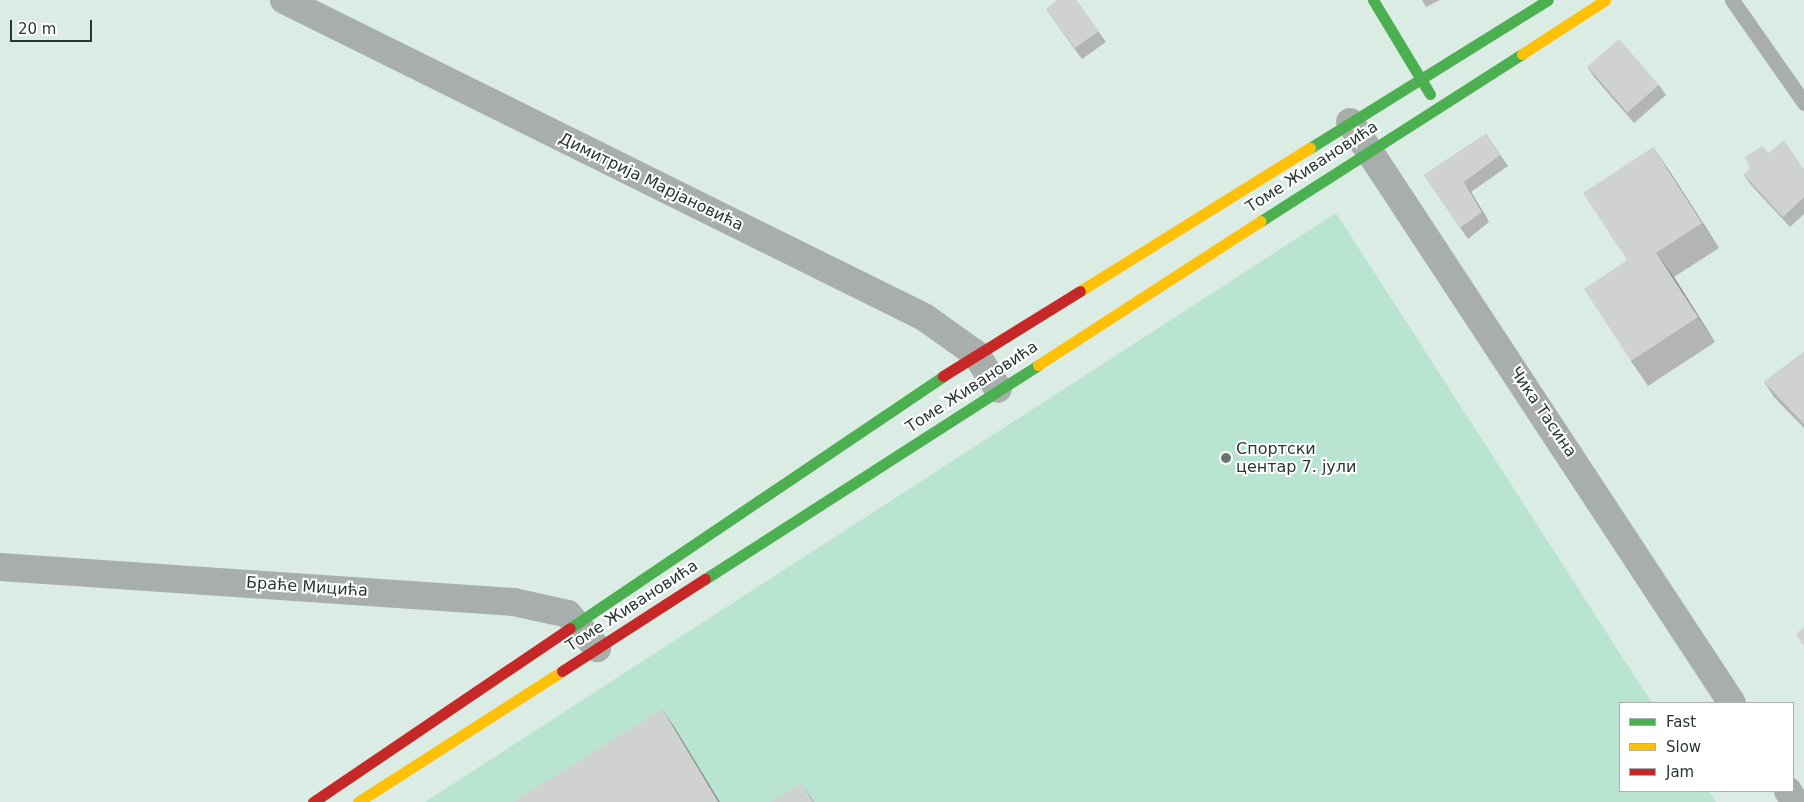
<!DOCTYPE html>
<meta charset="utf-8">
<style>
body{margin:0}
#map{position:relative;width:1804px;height:802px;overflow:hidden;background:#dbece4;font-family:"DejaVu Sans",sans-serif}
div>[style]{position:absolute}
.green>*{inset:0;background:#b9e4d2}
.lane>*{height:15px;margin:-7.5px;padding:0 7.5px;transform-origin:7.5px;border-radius:7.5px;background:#a8aeab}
.street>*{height:28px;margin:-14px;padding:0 14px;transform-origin:14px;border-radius:14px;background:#a8aeab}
.fast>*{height:11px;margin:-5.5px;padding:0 5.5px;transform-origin:5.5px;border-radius:5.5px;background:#4caf50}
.slow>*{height:11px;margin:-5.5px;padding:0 5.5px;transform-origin:5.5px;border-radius:5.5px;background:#ffc107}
.jam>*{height:11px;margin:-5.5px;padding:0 5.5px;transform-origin:5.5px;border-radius:5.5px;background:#c62828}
.wall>*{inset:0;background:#b2b5b1}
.shaded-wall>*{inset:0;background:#919390}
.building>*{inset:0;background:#cfd2ce;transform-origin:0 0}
.dots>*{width:14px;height:14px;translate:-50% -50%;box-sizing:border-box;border:2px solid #fff;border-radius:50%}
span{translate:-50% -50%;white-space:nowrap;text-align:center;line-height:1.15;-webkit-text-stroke:4px #fff;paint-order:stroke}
.street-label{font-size:16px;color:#2b3732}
.poi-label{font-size:16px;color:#2b3732}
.left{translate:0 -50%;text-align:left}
.legend{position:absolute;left:1619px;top:702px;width:175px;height:90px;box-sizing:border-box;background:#fff;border:1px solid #aaafad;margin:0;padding:6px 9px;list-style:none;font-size:15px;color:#2b3732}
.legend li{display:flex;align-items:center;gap:10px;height:25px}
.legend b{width:25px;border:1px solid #aaafad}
.scale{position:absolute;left:10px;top:20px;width:82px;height:22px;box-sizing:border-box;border:2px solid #2b3732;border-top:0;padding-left:6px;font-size:15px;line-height:18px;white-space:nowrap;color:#2b3732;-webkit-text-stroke:4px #fff;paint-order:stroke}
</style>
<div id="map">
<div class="green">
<i style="clip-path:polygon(1336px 213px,1652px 703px,1620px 703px,1620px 791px,1709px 791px,1716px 802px,425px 802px)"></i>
</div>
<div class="lane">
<i style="left:1732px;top:0;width:126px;rotate:55deg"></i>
</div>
<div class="street">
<i style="left:284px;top:0;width:714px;rotate:26.35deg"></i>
<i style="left:924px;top:317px;width:64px;rotate:35.4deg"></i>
<i style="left:976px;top:354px;width:41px;rotate:57.8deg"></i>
<i style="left:1350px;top:122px;width:695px;rotate:56.68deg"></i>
<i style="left:0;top:567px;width:515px;rotate:3.9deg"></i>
<i style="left:514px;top:602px;width:55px;rotate:12.5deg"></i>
<i style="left:568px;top:614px;width:45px;rotate:49.5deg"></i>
<i style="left:1788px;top:791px;width:13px;rotate:58deg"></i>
</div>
<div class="fast">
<i style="left:1373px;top:0;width:110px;rotate:58.8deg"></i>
<i style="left:1310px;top:148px;width:280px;rotate:-31.9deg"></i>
<i style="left:1261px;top:221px;width:310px;rotate:-32.6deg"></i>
<i style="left:705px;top:579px;width:396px;rotate:-32.7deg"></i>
<i style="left:570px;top:628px;width:450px;rotate:-34deg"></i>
</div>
<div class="slow">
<i style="left:1522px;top:54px;width:99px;rotate:-33deg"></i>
<i style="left:1080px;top:291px;width:271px;rotate:-31.9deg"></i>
<i style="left:1038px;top:365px;width:265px;rotate:-32.9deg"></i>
<i style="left:358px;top:802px;width:242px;rotate:-32.7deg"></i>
</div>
<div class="jam">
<i style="left:943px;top:376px;width:161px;rotate:-31.8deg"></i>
<i style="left:562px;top:671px;width:170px;rotate:-32.8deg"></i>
<i style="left:313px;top:802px;width:310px;rotate:-34.1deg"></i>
</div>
<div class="wall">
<i style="clip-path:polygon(1076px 0,1106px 42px,1082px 59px,1046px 9px)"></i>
<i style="clip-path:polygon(1422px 0,1440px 0,1426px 7px)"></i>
<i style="clip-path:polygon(1587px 66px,1659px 85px,1666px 95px,1634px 123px,1594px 77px)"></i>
<i style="clip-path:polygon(1486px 134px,1508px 166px,1471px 192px,1489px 222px,1468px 239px,1424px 175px)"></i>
<i style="clip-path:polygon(1653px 147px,1670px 172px,1719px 248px,1674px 277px,1715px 342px,1648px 386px,1631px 361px)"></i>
<i style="clip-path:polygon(1769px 153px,1804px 169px,1804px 214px,1790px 227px,1751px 185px,1744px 175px)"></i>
<i style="clip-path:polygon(1804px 352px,1804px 428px,1774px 397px,1764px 382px)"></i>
</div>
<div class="shaded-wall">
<i style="clip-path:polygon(1653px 147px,1670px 172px,1719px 248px,1702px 223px)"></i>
<i style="clip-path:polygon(1464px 182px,1471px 192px,1489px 222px,1482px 212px)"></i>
<i style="clip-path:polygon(1656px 253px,1674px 277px,1715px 342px,1698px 317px)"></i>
<i style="clip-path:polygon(662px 709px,675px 728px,720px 802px,718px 802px)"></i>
<i style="clip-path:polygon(801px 783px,814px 802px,813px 802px)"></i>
</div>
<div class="building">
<i style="clip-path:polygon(1057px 0,1076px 0,1099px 31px,1075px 48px,1046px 9px)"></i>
<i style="left:1619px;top:39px;width:61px;height:42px;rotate:49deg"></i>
<i style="clip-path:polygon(1486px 134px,1500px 155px,1464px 182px,1482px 212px,1460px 228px,1424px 175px)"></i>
<i style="clip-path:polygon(1784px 140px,1804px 170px,1804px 197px,1783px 217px,1744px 175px,1750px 168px,1745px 157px,1762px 146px,1769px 153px)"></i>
<i style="clip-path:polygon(1653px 147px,1702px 223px,1656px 253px,1698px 317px,1631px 361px,1584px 289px,1627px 260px,1583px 193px)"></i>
<i style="clip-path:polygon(1804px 352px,1804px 424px,1764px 382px)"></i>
<i style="clip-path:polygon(1804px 627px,1804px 646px,1796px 634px)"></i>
<i style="clip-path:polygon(662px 709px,718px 802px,513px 802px)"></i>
<i style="clip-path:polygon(801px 783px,813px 802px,771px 802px)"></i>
</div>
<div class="dots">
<i style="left:1226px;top:458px;background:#697670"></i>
</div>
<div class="street-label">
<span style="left:1312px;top:167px;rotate:-33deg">Томе Живановића</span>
<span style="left:651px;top:182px;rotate:26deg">Димитрија Марјановића</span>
<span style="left:972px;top:387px;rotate:-33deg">Томе Живановића</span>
<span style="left:1543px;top:412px;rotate:56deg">Чика Тасина</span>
<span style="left:307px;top:587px;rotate:4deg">Браће Мицића</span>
<span style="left:632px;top:606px;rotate:-33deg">Томе Живановића</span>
</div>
<div class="poi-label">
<span class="left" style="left:1236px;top:458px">Спортски<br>центар 7. јули</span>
</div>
<ul class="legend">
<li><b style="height:6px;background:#4caf50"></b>Fast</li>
<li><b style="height:6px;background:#ffc107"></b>Slow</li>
<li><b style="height:6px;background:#c62828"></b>Jam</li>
</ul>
<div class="scale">20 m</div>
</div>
